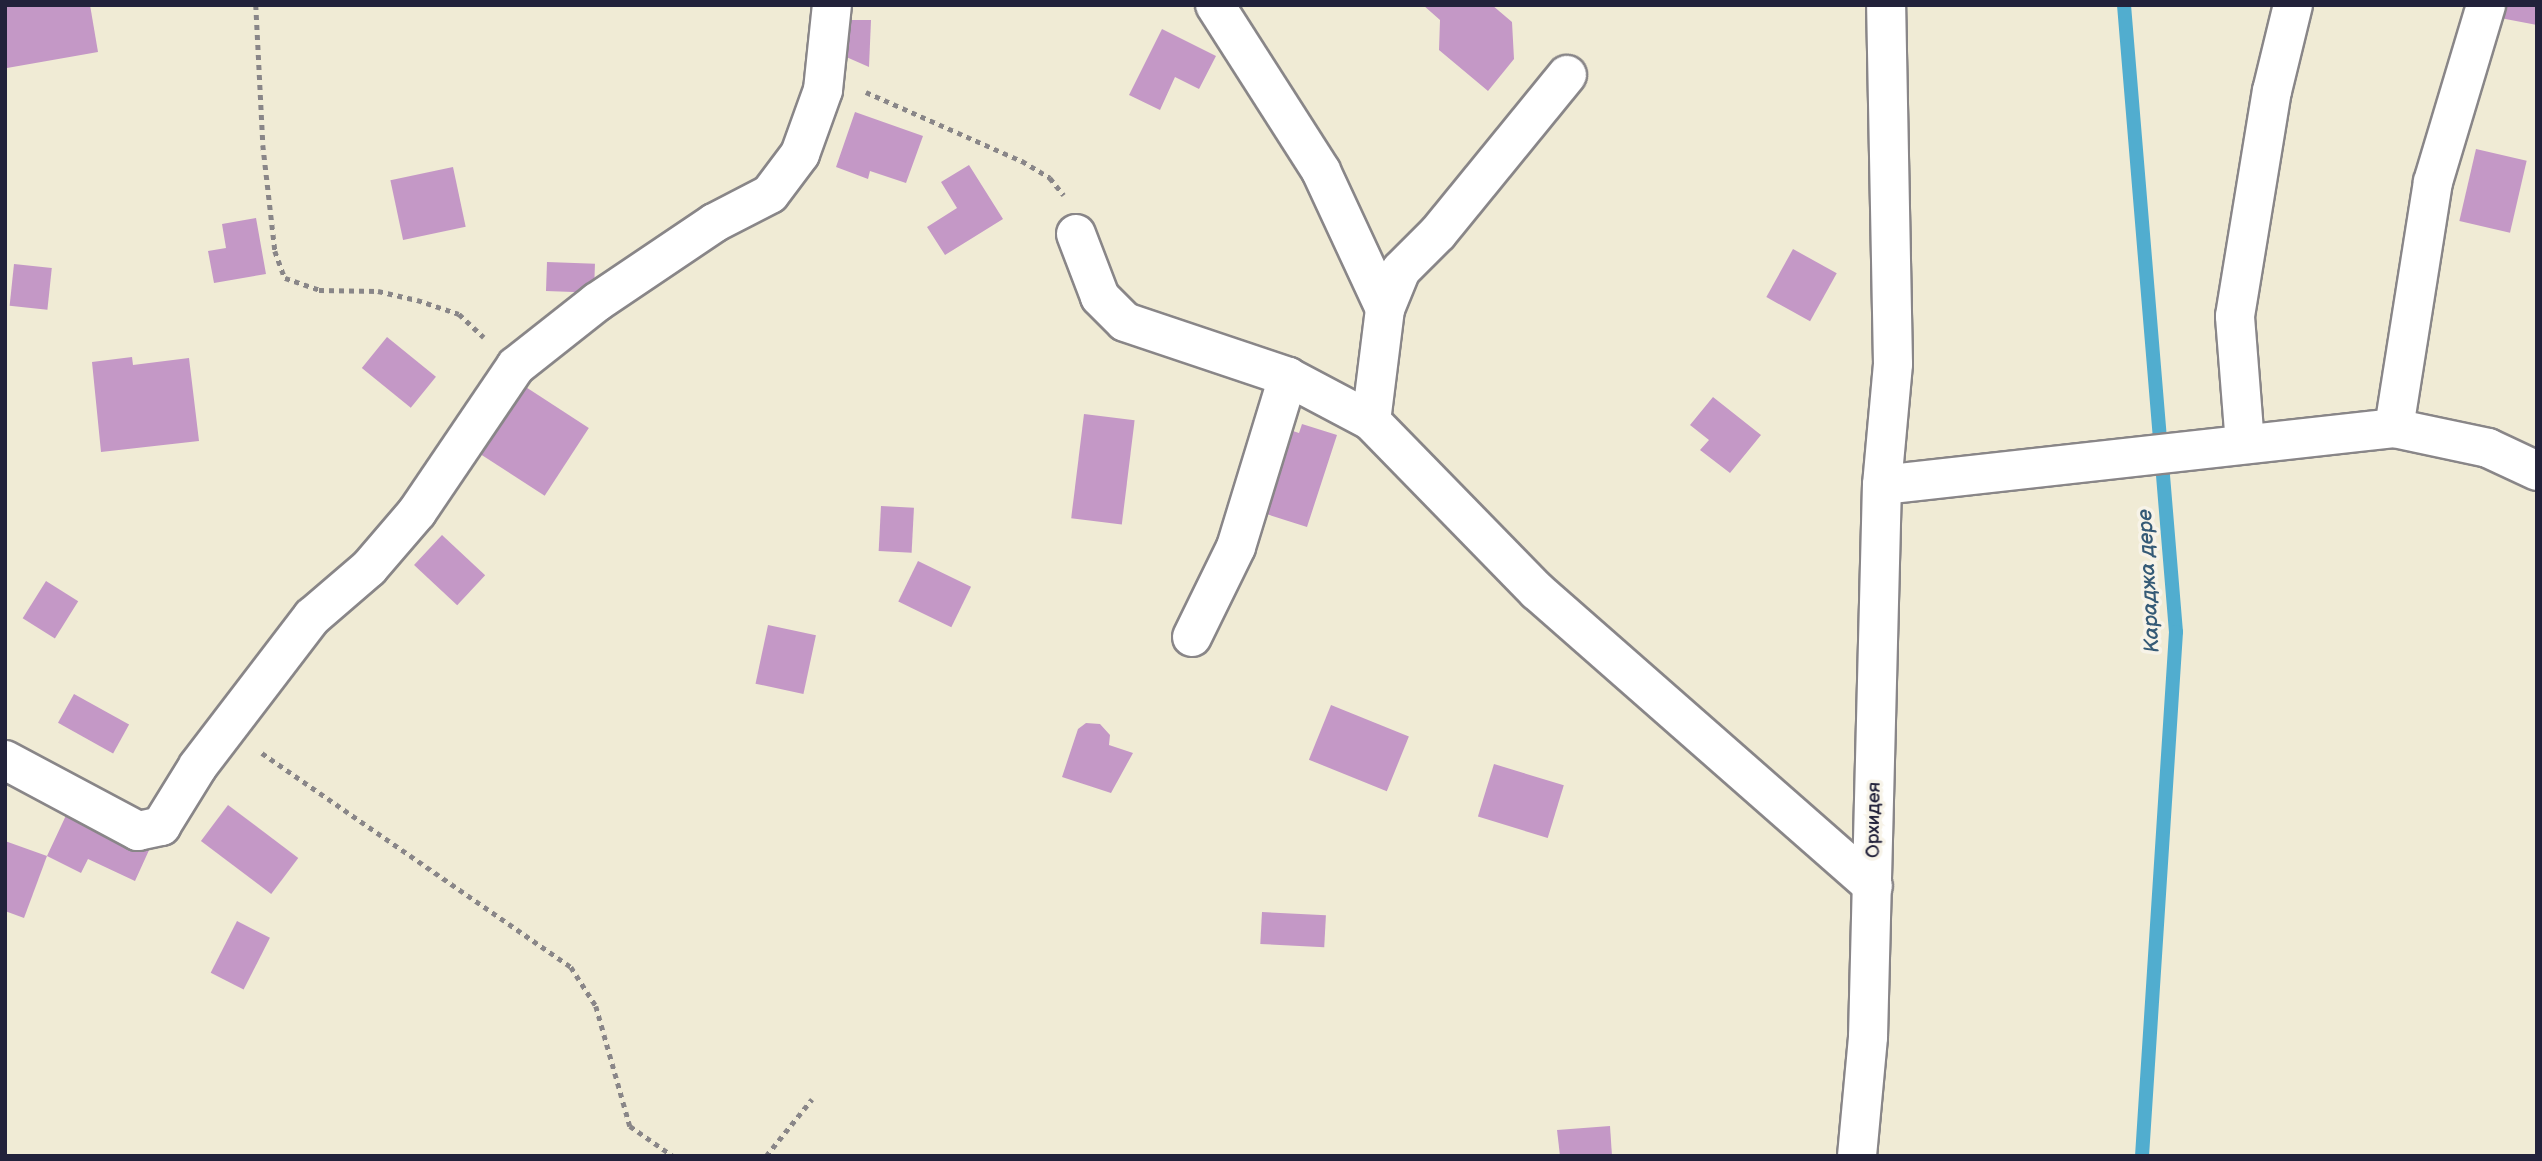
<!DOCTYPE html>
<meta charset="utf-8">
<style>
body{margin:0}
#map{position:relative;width:2542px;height:1161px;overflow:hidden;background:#f0ebd5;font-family:"Balsamiq Sans",sans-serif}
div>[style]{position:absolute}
.stream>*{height:14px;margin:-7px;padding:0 7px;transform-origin:7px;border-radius:7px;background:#51adcf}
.building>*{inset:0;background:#c498c6;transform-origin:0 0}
.path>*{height:4.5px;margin-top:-2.25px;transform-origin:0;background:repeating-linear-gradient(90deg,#898688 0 5px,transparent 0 10px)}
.roads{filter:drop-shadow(2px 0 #898688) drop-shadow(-2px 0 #898688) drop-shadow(0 2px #898688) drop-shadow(0 -2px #898688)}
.minor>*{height:38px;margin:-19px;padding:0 19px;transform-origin:19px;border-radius:19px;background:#fff}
span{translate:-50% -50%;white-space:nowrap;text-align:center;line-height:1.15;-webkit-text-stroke:7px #f7f3e8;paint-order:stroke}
.street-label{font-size:19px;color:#22223b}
.water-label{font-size:21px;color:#355a76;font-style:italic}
.frame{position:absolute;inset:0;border:7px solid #22223b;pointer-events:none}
</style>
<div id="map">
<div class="stream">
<i style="left:2124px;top:5px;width:629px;rotate:85.26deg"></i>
<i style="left:2176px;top:632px;width:525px;rotate:93.71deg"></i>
</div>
<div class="building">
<i style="clip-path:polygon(5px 5px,90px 5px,98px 52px,7px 68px)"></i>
<i style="clip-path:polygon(1423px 5px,1492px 5px,1512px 22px,1514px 59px,1488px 91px,1439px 50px,1440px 20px)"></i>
<i style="clip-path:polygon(2497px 5px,2537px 5px,2537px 25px,2495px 17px)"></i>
<i style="clip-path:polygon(842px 20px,871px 20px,869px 67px,844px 56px)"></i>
<i style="clip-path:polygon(1162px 29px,1216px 56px,1199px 89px,1175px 77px,1160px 110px,1129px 95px)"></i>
<i style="clip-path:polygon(855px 112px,923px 136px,906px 183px,870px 171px,868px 179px,836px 167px)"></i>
<i style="left:2476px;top:149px;width:52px;height:74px;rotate:13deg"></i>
<i style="clip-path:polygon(969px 165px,1003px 219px,945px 255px,927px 227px,957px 208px,941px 182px)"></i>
<i style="left:453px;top:167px;width:61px;height:64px;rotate:78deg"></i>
<i style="clip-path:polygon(256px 218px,266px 274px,214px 283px,208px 251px,226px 248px,222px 224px)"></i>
<i style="left:1793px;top:249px;width:50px;height:55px;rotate:29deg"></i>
<i style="left:547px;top:262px;width:48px;height:29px;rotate:2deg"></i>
<i style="left:14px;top:264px;width:38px;height:42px;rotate:6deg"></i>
<i style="left:387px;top:337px;width:63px;height:40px;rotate:39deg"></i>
<i style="clip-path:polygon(132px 357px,133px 365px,189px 358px,199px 441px,101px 452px,92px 362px)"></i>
<i style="left:515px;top:380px;width:88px;height:81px;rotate:33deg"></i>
<i style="clip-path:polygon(1713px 397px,1761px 435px,1730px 473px,1700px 450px,1709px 440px,1690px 425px)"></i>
<i style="left:1084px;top:414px;width:51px;height:105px;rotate:7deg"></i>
<i style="clip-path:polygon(1302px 424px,1337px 435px,1307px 527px,1257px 511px,1284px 428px,1299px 433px)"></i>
<i style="left:881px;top:506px;width:33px;height:45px;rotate:3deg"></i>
<i style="left:442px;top:535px;width:59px;height:41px;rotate:43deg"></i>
<i style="left:918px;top:561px;width:59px;height:45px;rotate:26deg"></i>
<i style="left:46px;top:581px;width:38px;height:44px;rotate:32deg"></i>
<i style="left:768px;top:625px;width:49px;height:60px;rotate:12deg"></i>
<i style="left:74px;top:694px;width:63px;height:33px;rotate:29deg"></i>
<i style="left:1331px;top:705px;width:84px;height:59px;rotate:22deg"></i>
<i style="clip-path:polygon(1086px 723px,1100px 724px,1110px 735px,1109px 745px,1133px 753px,1111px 793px,1062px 777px,1078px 729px)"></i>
<i style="left:1494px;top:764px;width:73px;height:55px;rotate:17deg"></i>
<i style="left:228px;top:805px;width:88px;height:45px;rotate:37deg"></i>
<i style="clip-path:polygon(69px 809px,150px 848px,135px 881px,88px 859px,81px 873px,47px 856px)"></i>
<i style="clip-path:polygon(5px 841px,47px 856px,24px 918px,5px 911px)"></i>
<i style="left:1262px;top:912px;width:64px;height:32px;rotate:3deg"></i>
<i style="left:237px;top:921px;width:37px;height:58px;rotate:27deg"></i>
<i style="clip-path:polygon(1610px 1126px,1612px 1156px,1560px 1156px,1557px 1130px)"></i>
</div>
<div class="path">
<i style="left:256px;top:5px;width:140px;rotate:87.1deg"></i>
<i style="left:263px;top:145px;width:107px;rotate:83.5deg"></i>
<i style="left:275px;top:251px;width:29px;rotate:70deg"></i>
<i style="left:285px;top:278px;width:36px;rotate:19deg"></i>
<i style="left:319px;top:290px;width:59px;rotate:1deg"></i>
<i style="left:378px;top:291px;width:40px;rotate:13deg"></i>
<i style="left:417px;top:300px;width:44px;rotate:18.4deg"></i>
<i style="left:459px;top:314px;width:34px;rotate:43deg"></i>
<i style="left:866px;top:92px;width:171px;rotate:23.9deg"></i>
<i style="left:1022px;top:161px;width:33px;rotate:31deg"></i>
<i style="left:1050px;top:178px;width:22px;rotate:51deg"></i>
<i style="left:262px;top:753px;width:376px;rotate:34.7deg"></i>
<i style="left:571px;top:967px;width:46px;rotate:57.3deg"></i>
<i style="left:596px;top:1006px;width:125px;rotate:74.2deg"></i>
<i style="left:630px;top:1126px;width:52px;rotate:34.9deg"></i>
<i style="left:766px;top:1156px;width:73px;rotate:-51.1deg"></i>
</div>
<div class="roads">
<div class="minor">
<i style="left:1215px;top:5px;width:197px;rotate:57.4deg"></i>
<i style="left:1321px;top:171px;width:152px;rotate:65.1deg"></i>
<i style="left:1385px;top:309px;width:113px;rotate:97.1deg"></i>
<i style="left:1076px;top:234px;width:67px;rotate:69.1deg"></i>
<i style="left:1100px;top:297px;width:35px;rotate:45deg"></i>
<i style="left:1125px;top:322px;width:172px;rotate:18.6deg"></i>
<i style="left:1288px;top:377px;width:94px;rotate:27.9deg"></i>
<i style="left:1371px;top:421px;width:238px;rotate:45.7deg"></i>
<i style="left:1537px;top:591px;width:447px;rotate:41.3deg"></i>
<i style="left:1385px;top:309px;width:42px;rotate:-67.7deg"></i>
<i style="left:1401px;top:270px;width:52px;rotate:-45deg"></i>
<i style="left:1438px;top:233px;width:204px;rotate:-50.8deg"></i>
<i style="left:2394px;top:428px;width:249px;rotate:-81deg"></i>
<i style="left:2433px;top:182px;width:185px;rotate:-73.3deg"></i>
<i style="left:2245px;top:444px;width:128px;rotate:-94.5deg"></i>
<i style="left:2235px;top:316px;width:228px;rotate:-80.7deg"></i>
<i style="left:2272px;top:91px;width:89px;rotate:-76.3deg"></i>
<i style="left:1882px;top:485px;width:515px;rotate:-6.35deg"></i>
<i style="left:2394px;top:428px;width:96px;rotate:12deg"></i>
<i style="left:2488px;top:448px;width:54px;rotate:25.1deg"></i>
<i style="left:1192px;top:637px;width:100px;rotate:-63.9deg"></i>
<i style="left:1236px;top:547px;width:178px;rotate:-73deg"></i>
<i style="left:5px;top:760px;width:151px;rotate:28.1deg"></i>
<i style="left:138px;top:831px;width:24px;rotate:-12deg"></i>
<i style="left:161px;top:826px;width:70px;rotate:-58.3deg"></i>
<i style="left:198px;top:766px;width:188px;rotate:-52.6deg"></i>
<i style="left:312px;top:617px;width:75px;rotate:-40.7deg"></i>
<i style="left:369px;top:568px;width:74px;rotate:-49.4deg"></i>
<i style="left:417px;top:512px;width:176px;rotate:-55.9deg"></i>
<i style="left:516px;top:366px;width:103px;rotate:-38.3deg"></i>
<i style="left:597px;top:302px;width:141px;rotate:-34deg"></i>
<i style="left:714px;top:223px;width:63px;rotate:-27.4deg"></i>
<i style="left:770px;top:194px;width:50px;rotate:-53.1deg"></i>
<i style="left:800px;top:154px;width:68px;rotate:-70.2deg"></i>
<i style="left:823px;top:90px;width:85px;rotate:-84deg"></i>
<i style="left:1857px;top:1156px;width:120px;rotate:-84.7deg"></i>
<i style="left:1868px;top:1037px;width:552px;rotate:-88.55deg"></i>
<i style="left:1882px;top:485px;width:121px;rotate:-84.8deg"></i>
<i style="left:1893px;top:364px;width:359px;rotate:-91.1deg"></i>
</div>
</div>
<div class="street-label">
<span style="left:1874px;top:820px;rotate:-89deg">Орхидея</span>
</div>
<div class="water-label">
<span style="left:2149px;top:581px;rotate:-93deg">Караджа дере</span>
</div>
<div class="frame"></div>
</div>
